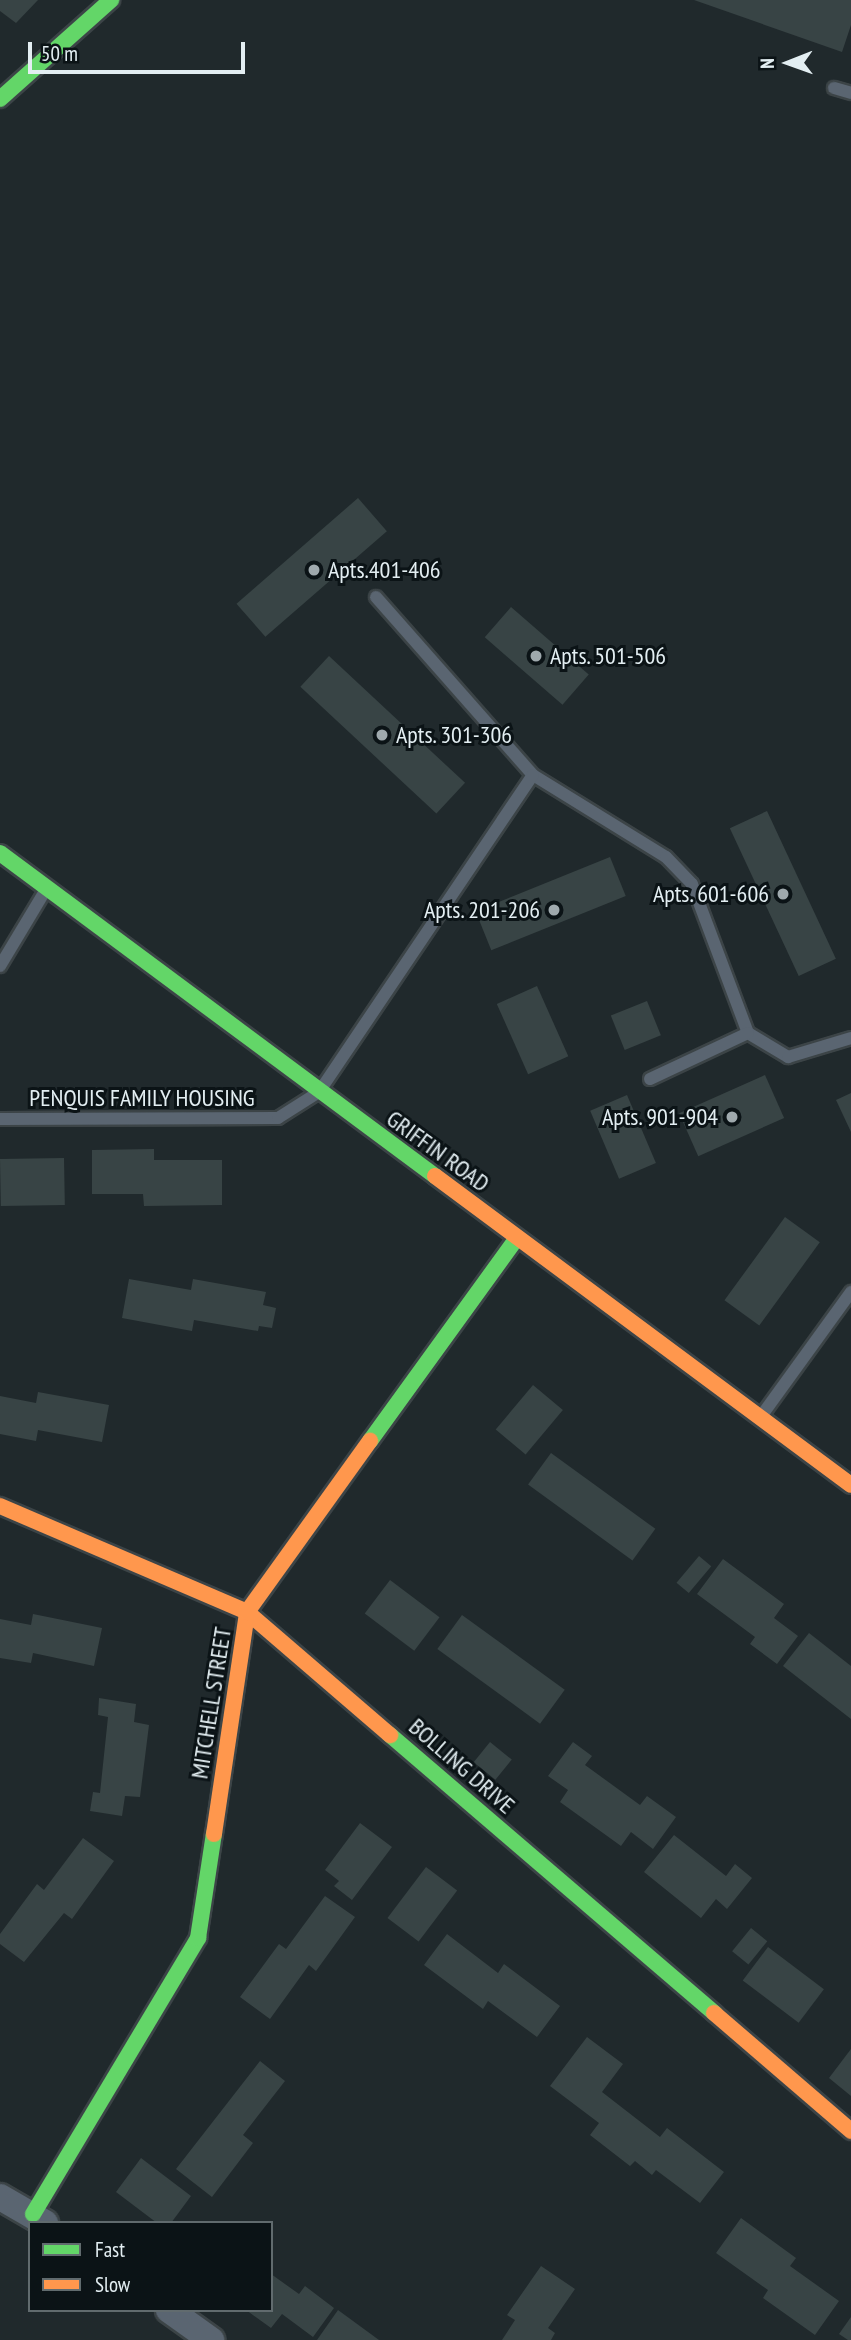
<!DOCTYPE html>
<style>
body{margin:0}
#map{position:relative;width:851px;height:2340px;overflow:hidden;background:#20292c;font-family:"PT Sans Narrow",sans-serif}
div>[style]{position:absolute}
.building>*{inset:0;background:#384445;transform-origin:0 0}
.roads{filter:drop-shadow(2px 0 #3c4447) drop-shadow(-2px 0 #3c4447) drop-shadow(0 2px #3c4447) drop-shadow(0 -2px #3c4447)}
.lane>*{height:12px;margin:-6px;padding:0 6px;transform-origin:6px;border-radius:6px;background:#5a6571}
.street>*{height:26px;margin:-13px;padding:0 13px;transform-origin:13px;border-radius:13px;background:#5a6571}
.fast>*{height:16px;margin:-8px;padding:0 8px;transform-origin:8px;border-radius:8px;background:#63d668}
.slow>*{height:16px;margin:-8px;padding:0 8px;transform-origin:8px;border-radius:8px;background:#ff974d}
.dots>*{width:19px;height:19px;translate:-50% -50%;box-sizing:border-box;border:4px solid #0b1316;border-radius:50%}
span{translate:-50% -50%;white-space:nowrap;text-align:center;line-height:1.15;-webkit-text-stroke:6px #0b1316;paint-order:stroke}
.poi-label{font-size:24px;color:#e3eef2}
.left{translate:0 -50%;text-align:left}
.right{translate:-100% -50%;text-align:right}
.street-label{font-size:24px;color:#e3eef2}
.legend{position:absolute;left:28px;top:2221px;width:245px;height:91px;box-sizing:border-box;background:#0b1316;border:2px solid #616b6e;margin:0;padding:9px 12px;list-style:none;font-size:21px;color:#e3eef2}
.legend li{display:flex;align-items:center;gap:14px;height:35px}
.legend b{width:35px;border:2px solid #616b6e}
.north{position:absolute;left:753px;top:28px;width:70px;height:70px;-webkit-text-stroke:5px #0b1316;paint-order:stroke;rotate:269deg;font-size:19px;font-weight:700;line-height:28px;text-align:center;color:#e3eef2}
.north::after{content:'';display:block;margin:auto;width:24px;height:32px;background:#e3eef2;clip-path:polygon(50% 0,100% 100%,50% 72%,0 100%)}
.scale{position:absolute;left:28px;top:42px;width:217px;height:32px;box-sizing:border-box;border:4px solid #e3eef2;border-top:0;padding-left:9px;font-size:21px;line-height:24px;white-space:nowrap;color:#e3eef2;-webkit-text-stroke:5px #0b1316;paint-order:stroke}
</style>
<div id="map">
<div class="building">
<i style="clip-path:polygon(0 0,38px 0,16px 23px,0 11px)"></i>
<i style="clip-path:polygon(694px 0,851px 0,851px 25px,842px 52px)"></i>
<i style="left:358px;top:498px;width:44px;height:161px;rotate:49deg"></i>
<i style="left:511px;top:607px;width:103px;height:40px;rotate:41deg"></i>
<i style="left:329px;top:656px;width:186px;height:42px;rotate:43deg"></i>
<i style="left:767px;top:811px;width:163px;height:41px;rotate:65deg"></i>
<i style="left:610px;top:857px;width:42px;height:145px;rotate:68deg"></i>
<i style="left:537px;top:986px;width:77px;height:44px;rotate:66deg"></i>
<i style="left:647px;top:1001px;width:37px;height:39px;rotate:68deg"></i>
<i style="left:765px;top:1075px;width:47px;height:94px;rotate:66deg"></i>
<i style="clip-path:polygon(851px 1093px,851px 1132px,836px 1100px)"></i>
<i style="left:627px;top:1095px;width:74px;height:40px;rotate:67deg"></i>
<i style="clip-path:polygon(154px 1149px,154px 1160px,222px 1160px,222px 1205px,144px 1206px,143px 1194px,92px 1194px,92px 1150px)"></i>
<i style="left:64px;top:1158px;width:47px;height:64px;rotate:89deg"></i>
<i style="left:785px;top:1217px;width:43px;height:103px;rotate:36deg"></i>
<i style="clip-path:polygon(129px 1279px,191px 1290px,193px 1279px,266px 1292px,263px 1305px,276px 1308px,272px 1328px,259px 1326px,258px 1331px,194px 1320px,192px 1331px,122px 1318px)"></i>
<i style="left:533px;top:1385px;width:39px;height:58px;rotate:40deg"></i>
<i style="clip-path:polygon(38px 1392px,109px 1405px,102px 1442px,38px 1430px,36px 1441px,0 1434px,0 1396px,36px 1403px)"></i>
<i style="left:551px;top:1453px;width:129px;height:39px;rotate:36deg"></i>
<i style="left:699px;top:1556px;width:16px;height:35px;rotate:40deg"></i>
<i style="clip-path:polygon(723px 1559px,784px 1604px,774px 1618px,798px 1636px,777px 1664px,750px 1644px,755px 1637px,697px 1594px)"></i>
<i style="left:390px;top:1580px;width:62px;height:42px;rotate:37deg"></i>
<i style="clip-path:polygon(33px 1614px,102px 1628px,94px 1666px,33px 1653px,31px 1663px,0 1658px,0 1619px,31px 1625px)"></i>
<i style="left:462px;top:1615px;width:127px;height:42px;rotate:36deg"></i>
<i style="clip-path:polygon(809px 1633px,851px 1666px,851px 1719px,783px 1666px)"></i>
<i style="clip-path:polygon(99px 1698px,136px 1704px,134px 1722px,149px 1725px,140px 1797px,125px 1796px,122px 1816px,90px 1811px,93px 1792px,100px 1793px,108px 1717px,98px 1715px)"></i>
<i style="left:490px;top:1742px;width:28px;height:26px;rotate:39deg"></i>
<i style="clip-path:polygon(573px 1742px,592px 1756px,585px 1765px,640px 1805px,647px 1796px,676px 1817px,653px 1849px,631px 1832px,621px 1846px,560px 1802px,568px 1790px,548px 1776px)"></i>
<i style="clip-path:polygon(360px 1823px,392px 1847px,352px 1900px,334px 1886px,339px 1881px,325px 1870px)"></i>
<i style="clip-path:polygon(674px 1835px,726px 1876px,735px 1864px,752px 1878px,727px 1909px,716px 1899px,701px 1918px,644px 1872px)"></i>
<i style="clip-path:polygon(83px 1838px,114px 1861px,72px 1919px,64px 1913px,24px 1962px,0 1944px,0 1934px,37px 1884px,44px 1890px)"></i>
<i style="left:426px;top:1867px;width:39px;height:64px;rotate:37deg"></i>
<i style="clip-path:polygon(325px 1896px,355px 1917px,316px 1971px,309px 1965px,270px 2019px,240px 1997px,279px 1944px,286px 1949px)"></i>
<i style="left:751px;top:1928px;width:21px;height:30px;rotate:39deg"></i>
<i style="clip-path:polygon(447px 1934px,498px 1973px,504px 1964px,560px 2006px,537px 2037px,488px 2001px,483px 2009px,424px 1965px)"></i>
<i style="left:768px;top:1947px;width:70px;height:42px;rotate:37deg"></i>
<i style="clip-path:polygon(587px 2037px,623px 2064px,602px 2092px,660px 2137px,667px 2128px,724px 2172px,700px 2203px,656px 2170px,652px 2175px,635px 2161px,630px 2166px,590px 2135px,599px 2123px,550px 2086px)"></i>
<i style="clip-path:polygon(851px 2049px,851px 2096px,829px 2078px)"></i>
<i style="clip-path:polygon(260px 2061px,285px 2081px,243px 2135px,253px 2143px,212px 2197px,176px 2169px)"></i>
<i style="clip-path:polygon(141px 2158px,191px 2196px,171px 2223px,157px 2223px,116px 2192px)"></i>
<i style="clip-path:polygon(741px 2218px,796px 2258px,790px 2266px,839px 2301px,815px 2335px,763px 2298px,768px 2290px,716px 2253px)"></i>
<i style="clip-path:polygon(541px 2266px,575px 2289px,548px 2328px,555px 2333px,551px 2340px,502px 2340px,515px 2320px,507px 2315px)"></i>
<i style="clip-path:polygon(271px 2274px,299px 2294px,305px 2286px,334px 2308px,313px 2337px,282px 2314px,271px 2328px,246px 2310px,271px 2310px)"></i>
<i style="clip-path:polygon(338px 2310px,379px 2340px,317px 2340px)"></i>
<i style="clip-path:polygon(851px 2317px,851px 2340px,848px 2340px,839px 2334px)"></i>
</div>
<div class="roads">
<div class="lane">
<i style="left:834px;top:88px;width:18px;rotate:16deg"></i>
<i style="left:376px;top:597px;width:237px;rotate:48.6deg"></i>
<i style="left:533px;top:775px;width:156px;rotate:31.7deg"></i>
<i style="left:666px;top:857px;width:37px;rotate:46deg"></i>
<i style="left:692px;top:884px;width:159px;rotate:69.4deg"></i>
<i style="left:748px;top:1033px;width:47px;rotate:31deg"></i>
<i style="left:788px;top:1057px;width:66px;rotate:-16.8deg"></i>
<i style="left:0;top:966px;width:87px;rotate:-59deg"></i>
<i style="left:650px;top:1079px;width:108px;rotate:-25.1deg"></i>
<i style="left:0;top:1119px;width:278px;rotate:-0.2deg"></i>
<i style="left:278px;top:1118px;width:49px;rotate:-32.4deg"></i>
<i style="left:319px;top:1092px;width:382px;rotate:-56deg"></i>
<i style="left:762px;top:1415px;width:152px;rotate:-54.1deg"></i>
</div>
<div class="street">
<i style="left:0;top:2197px;width:52px;rotate:30deg"></i>
<i style="left:169px;top:2310px;width:52px;rotate:35.5deg"></i>
</div>
<div class="fast">
<i style="left:0;top:99px;width:149px;rotate:-41.7deg"></i>
<i style="left:0;top:853px;width:542px;rotate:36.59deg"></i>
<i style="left:370px;top:1441px;width:251px;rotate:-54.1deg"></i>
<i style="left:390px;top:1735px;width:427px;rotate:40.6deg"></i>
<i style="left:33px;top:2214px;width:322px;rotate:-59.1deg"></i>
<i style="left:198px;top:1938px;width:105px;rotate:-81.3deg"></i>
</div>
<div class="slow">
<i style="left:435px;top:1176px;width:518px;rotate:36.6deg"></i>
<i style="left:0;top:1506px;width:269px;rotate:23.2deg"></i>
<i style="left:247px;top:1612px;width:189px;rotate:40.7deg"></i>
<i style="left:214px;top:1834px;width:224px;rotate:-81.5deg"></i>
<i style="left:247px;top:1612px;width:211px;rotate:-54.3deg"></i>
<i style="left:714px;top:2013px;width:181px;rotate:40.7deg"></i>
</div>
</div>
<div class="dots">
<i style="left:314px;top:570px;background:#9fa9ad"></i>
<i style="left:536px;top:656px;background:#9fa9ad"></i>
<i style="left:382px;top:735px;background:#9fa9ad"></i>
<i style="left:783px;top:894px;background:#9fa9ad"></i>
<i style="left:554px;top:910px;background:#9fa9ad"></i>
<i style="left:732px;top:1117px;background:#9fa9ad"></i>
</div>
<div class="poi-label">
<span class="left" style="left:328px;top:570px">Apts.401-406</span>
<span class="left" style="left:550px;top:656px">Apts. 501-506</span>
<span class="left" style="left:396px;top:735px">Apts. 301-306</span>
<span class="right" style="left:769px;top:894px">Apts. 601-606</span>
<span class="right" style="left:540px;top:910px">Apts. 201-206</span>
<span class="right" style="left:718px;top:1117px">Apts. 901-904</span>
</div>
<div class="street-label">
<span style="left:142px;top:1098px">PENQUIS FAMILY HOUSING</span>
<span style="left:438px;top:1151px;rotate:36deg">GRIFFIN ROAD</span>
<span style="left:211px;top:1703px;rotate:-81deg">MITCHELL STREET</span>
<span style="left:462px;top:1766px;rotate:41deg">BOLLING DRIVE</span>
</div>
<ul class="legend">
<li><b style="height:9px;background:#63d668"></b>Fast</li>
<li><b style="height:9px;background:#ff974d"></b>Slow</li>
</ul>
<div class="north">N</div>
<div class="scale">50 m</div>
</div>
